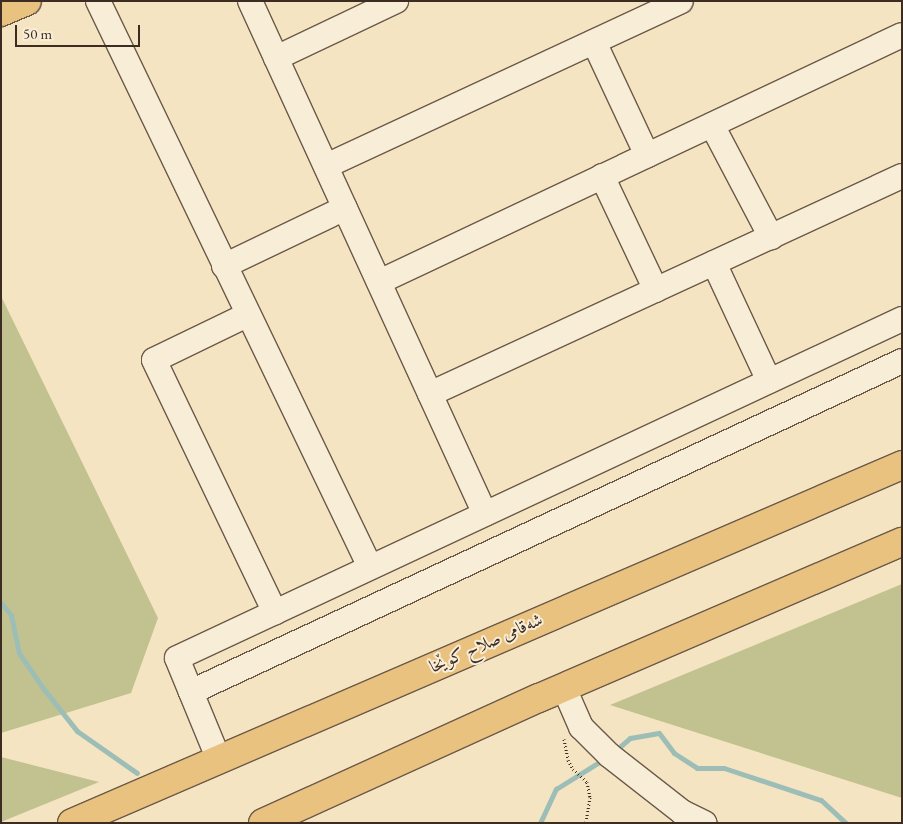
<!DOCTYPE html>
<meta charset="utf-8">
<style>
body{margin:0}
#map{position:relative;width:903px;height:824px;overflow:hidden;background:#f5e4c1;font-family:"EB Garamond",Amiri,serif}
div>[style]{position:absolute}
.green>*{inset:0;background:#c1c28f}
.stream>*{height:5px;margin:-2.5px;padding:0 2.5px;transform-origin:2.5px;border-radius:2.5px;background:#9dbeb7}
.path>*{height:3px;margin-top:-1.5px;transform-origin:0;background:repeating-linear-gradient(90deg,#3d2c21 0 1px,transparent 0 3.5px)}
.roads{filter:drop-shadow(1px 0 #6b5a49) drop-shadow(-1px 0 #6b5a49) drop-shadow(0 1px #6b5a49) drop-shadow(0 -1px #6b5a49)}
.minor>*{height:24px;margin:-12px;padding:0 12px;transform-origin:12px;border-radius:12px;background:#f8edd7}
.major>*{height:28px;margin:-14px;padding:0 14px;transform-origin:14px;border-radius:14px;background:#eac280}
.highway>*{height:28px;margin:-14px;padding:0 14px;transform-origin:14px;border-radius:14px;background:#eac280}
span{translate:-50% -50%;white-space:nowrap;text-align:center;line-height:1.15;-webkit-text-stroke:4px #f8edd7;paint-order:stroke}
.street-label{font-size:18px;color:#3d2c21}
.frame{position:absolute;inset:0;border:2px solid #3d2c21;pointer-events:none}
.scale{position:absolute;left:15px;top:25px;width:125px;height:22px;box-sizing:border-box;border:2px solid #3d2c21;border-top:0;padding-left:6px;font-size:15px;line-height:18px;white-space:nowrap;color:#3d2c21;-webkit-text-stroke:4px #f8edd7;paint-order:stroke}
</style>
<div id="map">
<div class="green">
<i style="clip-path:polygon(1px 296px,158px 618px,131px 693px,1px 733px)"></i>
<i style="clip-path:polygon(902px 584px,902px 798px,610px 705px)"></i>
<i style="clip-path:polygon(1px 757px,99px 782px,1px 822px)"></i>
</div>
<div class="stream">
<i style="left:1px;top:603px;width:16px;rotate:50deg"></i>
<i style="left:11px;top:615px;width:39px;rotate:78deg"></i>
<i style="left:19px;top:653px;width:42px;rotate:55.6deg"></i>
<i style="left:43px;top:688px;width:55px;rotate:51.7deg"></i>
<i style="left:77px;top:731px;width:73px;rotate:35deg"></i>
<i style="left:615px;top:751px;width:20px;rotate:-41deg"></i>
<i style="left:630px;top:738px;width:29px;rotate:-10deg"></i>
<i style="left:659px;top:733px;width:25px;rotate:53deg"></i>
<i style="left:674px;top:753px;width:27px;rotate:33deg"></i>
<i style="left:697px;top:768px;width:27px"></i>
<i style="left:724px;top:768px;width:102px;rotate:18.3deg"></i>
<i style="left:821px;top:800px;width:34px;rotate:43deg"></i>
<i style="left:540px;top:823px;width:38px;rotate:-65deg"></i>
<i style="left:556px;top:789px;width:57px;rotate:-32deg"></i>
</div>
<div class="path">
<i style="left:564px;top:739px;width:21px;rotate:79deg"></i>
<i style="left:568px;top:760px;width:10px;rotate:61deg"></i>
<i style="left:573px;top:769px;width:19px;rotate:43deg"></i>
<i style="left:587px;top:782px;width:15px;rotate:79deg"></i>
<i style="left:590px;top:797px;width:26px;rotate:99deg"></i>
</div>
<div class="roads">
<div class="minor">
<i style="left:98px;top:1px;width:628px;rotate:64.33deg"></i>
<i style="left:250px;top:1px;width:564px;rotate:65.39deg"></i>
<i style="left:594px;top:42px;width:125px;rotate:64.9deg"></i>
<i style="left:276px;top:58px;width:133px;rotate:-25.4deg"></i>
<i style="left:712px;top:125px;width:127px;rotate:62.2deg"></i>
<i style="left:326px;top:166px;width:391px;rotate:-24.9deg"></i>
<i style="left:602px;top:176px;width:126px;rotate:64.7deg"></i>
<i style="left:714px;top:263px;width:130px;rotate:65deg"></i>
<i style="left:224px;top:266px;width:134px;rotate:-25.6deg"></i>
<i style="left:379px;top:282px;width:578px;rotate:-25.28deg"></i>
<i style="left:247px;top:315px;width:103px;rotate:154.2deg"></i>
<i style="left:154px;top:360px;width:280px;rotate:64.4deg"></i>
<i style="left:430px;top:394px;width:520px;rotate:-24.79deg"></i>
<i style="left:580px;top:681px;width:17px;rotate:156deg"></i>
<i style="left:564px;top:688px;width:43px;rotate:66.4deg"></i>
<i style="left:581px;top:727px;width:40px;rotate:45deg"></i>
<i style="left:609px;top:755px;width:93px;rotate:38deg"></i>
<i style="left:682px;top:812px;width:25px;rotate:26deg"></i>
<i style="left:191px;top:692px;width:784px;rotate:-24.96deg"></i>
<i style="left:219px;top:760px;width:110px;rotate:-112.4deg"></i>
<i style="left:177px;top:658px;width:800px;rotate:-25.06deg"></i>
</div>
<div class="major">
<i style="left:1px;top:12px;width:28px;rotate:-23deg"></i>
</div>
<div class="highway">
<i style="left:72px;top:823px;width:904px;rotate:-23.33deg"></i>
<i style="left:263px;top:823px;width:303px;rotate:-24.4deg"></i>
<i style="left:539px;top:698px;width:395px;rotate:-23.3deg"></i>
</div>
</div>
<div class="street-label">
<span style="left:486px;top:643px;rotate:-24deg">شەقامی صلاح کوێخا</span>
</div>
<div class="frame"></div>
<div class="scale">50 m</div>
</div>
